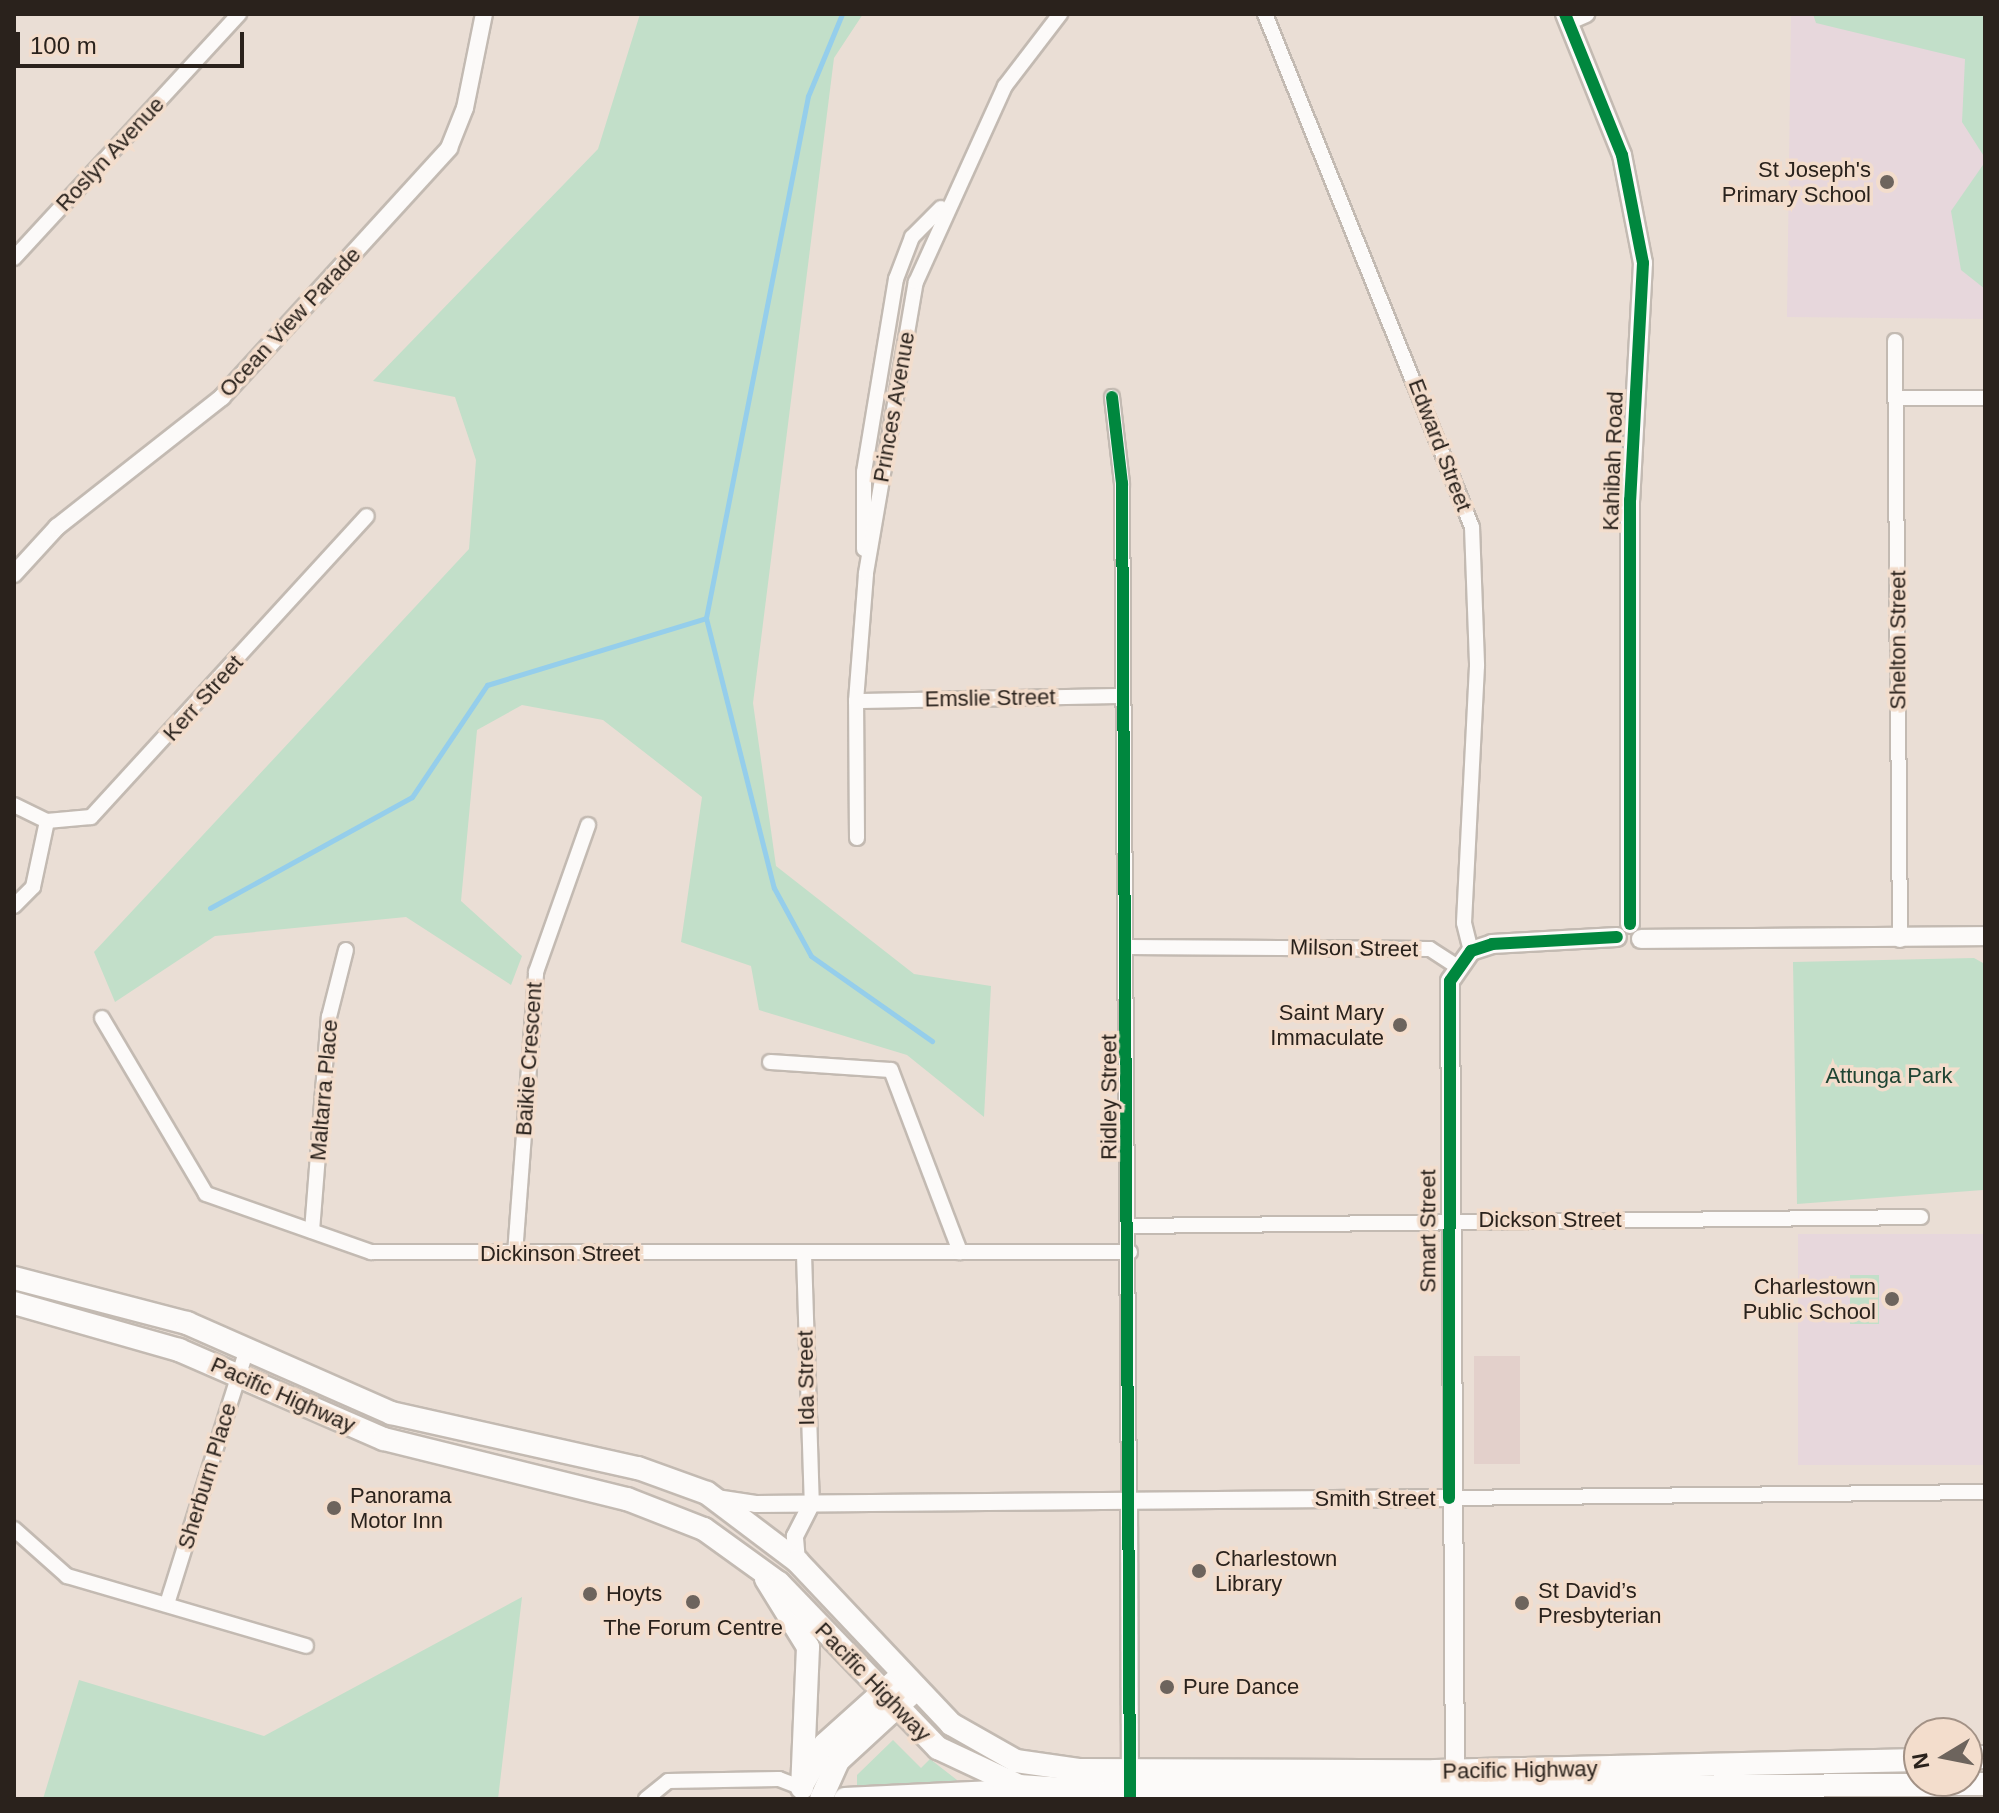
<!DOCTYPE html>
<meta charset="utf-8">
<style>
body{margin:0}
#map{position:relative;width:1999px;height:1813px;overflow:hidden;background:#eaded5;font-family:Helvetica,sans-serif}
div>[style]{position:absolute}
.education>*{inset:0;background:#e7d7dc;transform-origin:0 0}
.medical>*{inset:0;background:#e3d0cb;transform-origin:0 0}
.green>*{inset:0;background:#c2dfc9;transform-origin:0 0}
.stream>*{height:5px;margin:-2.5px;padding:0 2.5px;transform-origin:2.5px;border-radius:2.5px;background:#95ceeb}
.roads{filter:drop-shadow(2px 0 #c3bab2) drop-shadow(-2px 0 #c3bab2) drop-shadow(0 2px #c3bab2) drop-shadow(0 -2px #c3bab2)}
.minor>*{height:14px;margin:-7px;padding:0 7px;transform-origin:7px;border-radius:7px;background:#fcfaf9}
.tertiary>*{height:16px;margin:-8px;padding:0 8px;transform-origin:8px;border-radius:8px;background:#fcfaf9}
.secondary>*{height:18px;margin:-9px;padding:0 9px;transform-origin:9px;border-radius:9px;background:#fcfaf9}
.primary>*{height:22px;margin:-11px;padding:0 11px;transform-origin:11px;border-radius:11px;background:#fcfaf9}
.trunk>*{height:22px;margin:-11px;padding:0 11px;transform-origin:11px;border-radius:11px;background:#fcfaf9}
.cycleway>*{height:12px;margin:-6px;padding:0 6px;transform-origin:6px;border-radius:6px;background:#00873e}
.dots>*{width:22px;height:22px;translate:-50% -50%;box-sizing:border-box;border:4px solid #f3ddcc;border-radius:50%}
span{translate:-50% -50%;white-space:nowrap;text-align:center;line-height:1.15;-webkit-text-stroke:7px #f3ddcc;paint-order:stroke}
.street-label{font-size:22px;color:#2a221c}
.poi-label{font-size:22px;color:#2a221c}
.right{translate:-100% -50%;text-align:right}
.left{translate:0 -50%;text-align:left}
.park-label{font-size:22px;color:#1e4432}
.frame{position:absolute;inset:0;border:16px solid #2a221c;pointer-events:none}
.north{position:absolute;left:1903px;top:1717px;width:80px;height:80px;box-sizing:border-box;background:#f3ddcc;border:2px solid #a39286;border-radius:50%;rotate:260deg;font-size:22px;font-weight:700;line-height:32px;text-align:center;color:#2a221c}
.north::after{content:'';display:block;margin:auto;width:28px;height:36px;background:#6d645d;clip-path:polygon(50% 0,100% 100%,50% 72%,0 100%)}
.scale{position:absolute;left:16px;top:32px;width:228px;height:36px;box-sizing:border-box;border:4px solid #2a221c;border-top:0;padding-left:10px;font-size:24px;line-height:28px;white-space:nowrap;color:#2a221c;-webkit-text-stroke:6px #f3ddcc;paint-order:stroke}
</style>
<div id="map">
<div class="education">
<i style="clip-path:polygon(1791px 14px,1859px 14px,1985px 46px,1985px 319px,1787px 317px)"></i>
<i style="left:1985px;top:1234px;width:231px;height:187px;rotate:90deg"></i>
</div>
<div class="medical">
<i style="left:1474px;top:1356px;width:46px;height:108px"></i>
</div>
<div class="green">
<i style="clip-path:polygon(640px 14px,863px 14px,834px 58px,753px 703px,776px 866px,914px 974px,991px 986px,984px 1117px,907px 1055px,759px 1010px,751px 966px,681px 942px,702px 797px,603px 720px,522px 705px,477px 730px,461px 901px,522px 956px,511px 985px,406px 917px,215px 936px,115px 1002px,94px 952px,469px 549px,476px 460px,455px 397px,373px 381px,598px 149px)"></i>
<i style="clip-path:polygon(1813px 14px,1985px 14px,1985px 158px,1962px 122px,1965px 59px,1816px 23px)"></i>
<i style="clip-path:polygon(1985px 162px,1985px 289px,1961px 270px,1951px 211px)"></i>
<i style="clip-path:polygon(1974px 958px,1983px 963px,1983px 1190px,1797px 1204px,1793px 962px)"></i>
<i style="left:1850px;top:1275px;width:29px;height:49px"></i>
<i style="clip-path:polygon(522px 1597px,498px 1799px,43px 1799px,79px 1680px,264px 1736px)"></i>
<i style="clip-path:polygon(893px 1740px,921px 1768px,930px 1759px,957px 1780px,955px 1788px,857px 1788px,857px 1775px)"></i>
</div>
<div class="stream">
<i style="left:842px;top:14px;width:89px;rotate:112.5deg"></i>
<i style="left:808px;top:96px;width:532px;rotate:101.06deg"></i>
<i style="left:706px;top:618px;width:278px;rotate:75.9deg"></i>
<i style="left:774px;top:888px;width:77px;rotate:61.4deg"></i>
<i style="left:811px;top:956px;width:148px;rotate:35.1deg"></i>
<i style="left:210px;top:908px;width:230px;rotate:-28.8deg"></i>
<i style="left:412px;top:797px;width:135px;rotate:-56.2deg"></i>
<i style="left:487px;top:685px;width:229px;rotate:-17deg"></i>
</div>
<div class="roads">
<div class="minor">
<i style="left:1265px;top:14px;width:553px;rotate:68.03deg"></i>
<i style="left:1472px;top:527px;width:139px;rotate:87.9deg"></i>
<i style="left:1477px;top:666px;width:257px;rotate:92.9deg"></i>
<i style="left:1464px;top:923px;width:29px;rotate:76deg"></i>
<i style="left:14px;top:258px;width:332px;rotate:-47.3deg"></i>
<i style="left:1895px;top:341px;width:599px;rotate:89.52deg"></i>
<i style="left:1112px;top:397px;width:87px;rotate:83.4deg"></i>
<i style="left:1122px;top:483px;width:1016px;rotate:89.61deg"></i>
<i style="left:1897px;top:398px;width:88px"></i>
<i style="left:864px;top:549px;width:77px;rotate:-90deg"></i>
<i style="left:864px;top:472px;width:196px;rotate:-80.6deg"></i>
<i style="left:896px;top:279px;width:45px;rotate:-69.1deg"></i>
<i style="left:912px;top:237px;width:41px;rotate:-45deg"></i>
<i style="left:856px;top:701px;width:267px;rotate:-1.1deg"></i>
<i style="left:14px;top:805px;width:37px;rotate:26deg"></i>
<i style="left:47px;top:821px;width:44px;rotate:-5.2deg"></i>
<i style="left:91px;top:817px;width:408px;rotate:-47.5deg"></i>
<i style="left:857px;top:838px;width:137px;rotate:-90.4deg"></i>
<i style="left:856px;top:701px;width:128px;rotate:-85.5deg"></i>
<i style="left:866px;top:573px;width:295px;rotate:-80.3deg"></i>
<i style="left:916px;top:282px;width:215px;rotate:-65.6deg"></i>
<i style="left:1005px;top:86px;width:91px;rotate:-52.6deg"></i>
<i style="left:14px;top:906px;width:27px;rotate:-45deg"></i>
<i style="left:33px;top:887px;width:67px;rotate:-78deg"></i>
<i style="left:1128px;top:947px;width:302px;rotate:0.4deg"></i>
<i style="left:1430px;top:949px;width:31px;rotate:33deg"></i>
<i style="left:102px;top:1018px;width:204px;rotate:59.4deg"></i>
<i style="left:206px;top:1194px;width:175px;rotate:19.4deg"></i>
<i style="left:371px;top:1252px;width:759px"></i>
<i style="left:770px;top:1062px;width:121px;rotate:3.8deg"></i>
<i style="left:891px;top:1070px;width:195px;rotate:69.2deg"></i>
<i style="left:1130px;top:1226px;width:791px;rotate:-0.65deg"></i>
<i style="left:312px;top:1231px;width:215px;rotate:-85.5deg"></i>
<i style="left:329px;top:1017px;width:69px;rotate:-75.8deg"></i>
<i style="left:515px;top:1254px;width:283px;rotate:-85.7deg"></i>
<i style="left:536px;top:972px;width:156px;rotate:-70.5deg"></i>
<i style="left:804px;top:1254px;width:249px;rotate:88.2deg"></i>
<i style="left:1449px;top:1498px;width:536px;rotate:-0.64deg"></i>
<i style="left:14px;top:1529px;width:71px;rotate:41.6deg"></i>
<i style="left:67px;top:1576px;width:249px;rotate:16.3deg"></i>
<i style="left:167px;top:1604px;width:268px;rotate:-72.6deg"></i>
<i style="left:646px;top:1799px;width:28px;rotate:-39deg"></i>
<i style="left:668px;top:1781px;width:111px;rotate:-1deg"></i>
<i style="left:779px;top:1779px;width:25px;rotate:21deg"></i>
</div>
<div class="tertiary">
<i style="left:1568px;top:22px;width:20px;rotate:-24deg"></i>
<i style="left:14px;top:574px;width:64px;rotate:-47.5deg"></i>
<i style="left:57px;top:527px;width:210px;rotate:-38.2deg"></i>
<i style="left:222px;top:397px;width:337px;rotate:-47.6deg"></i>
<i style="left:449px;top:148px;width:43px;rotate:-68.2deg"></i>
<i style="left:465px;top:108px;width:96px;rotate:-78.6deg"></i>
<i style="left:716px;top:1498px;width:40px;rotate:8.5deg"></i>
<i style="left:756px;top:1504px;width:693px;rotate:-0.5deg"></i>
<i style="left:1129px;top:1499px;width:279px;rotate:89.8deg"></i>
<i style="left:797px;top:1561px;width:25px;rotate:-95deg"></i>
<i style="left:795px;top:1536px;width:37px;rotate:-63deg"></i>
</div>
<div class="secondary">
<i style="left:1565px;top:14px;width:152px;rotate:68deg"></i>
<i style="left:1622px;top:155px;width:110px;rotate:79deg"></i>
<i style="left:1643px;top:263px;width:237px;rotate:93.1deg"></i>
<i style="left:1630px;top:500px;width:424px;rotate:90deg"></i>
<i style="left:1641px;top:939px;width:344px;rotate:-0.5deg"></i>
<i style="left:1455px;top:1781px;width:800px;rotate:-90.36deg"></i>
<i style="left:1450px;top:981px;width:37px;rotate:-55deg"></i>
<i style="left:1471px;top:951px;width:22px;rotate:-18deg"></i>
<i style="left:1492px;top:944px;width:125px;rotate:-3.2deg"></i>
</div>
<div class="primary">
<i style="left:766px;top:1579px;width:80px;rotate:58.3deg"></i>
<i style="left:808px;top:1647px;width:141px;rotate:92.4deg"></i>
<i style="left:804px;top:1782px;width:43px;rotate:-61.1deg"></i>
<i style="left:825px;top:1744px;width:103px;rotate:-41.9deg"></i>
<i style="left:821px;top:1799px;width:42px;rotate:-65.9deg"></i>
<i style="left:838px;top:1761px;width:105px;rotate:-42.7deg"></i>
<i style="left:845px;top:1799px;width:191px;rotate:-2.7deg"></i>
</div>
<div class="trunk">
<i style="left:14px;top:1278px;width:179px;rotate:14.6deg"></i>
<i style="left:187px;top:1323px;width:223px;rotate:23.8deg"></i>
<i style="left:391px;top:1413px;width:253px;rotate:12.6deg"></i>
<i style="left:638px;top:1468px;width:73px;rotate:19.9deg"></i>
<i style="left:707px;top:1493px;width:113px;rotate:37.1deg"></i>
<i style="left:797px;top:1561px;width:224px;rotate:46.6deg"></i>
<i style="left:951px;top:1724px;width:75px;rotate:29.6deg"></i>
<i style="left:1016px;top:1761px;width:65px;rotate:8deg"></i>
<i style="left:1080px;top:1770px;width:355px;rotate:0.2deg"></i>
<i style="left:1435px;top:1771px;width:484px;rotate:-1.3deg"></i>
<i style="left:14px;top:1303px;width:172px;rotate:15.9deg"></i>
<i style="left:179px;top:1350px;width:223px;rotate:23.5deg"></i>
<i style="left:384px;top:1439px;width:250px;rotate:13.9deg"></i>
<i style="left:627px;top:1499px;width:83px;rotate:21.3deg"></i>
<i style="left:704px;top:1529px;width:92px;rotate:35.8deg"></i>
<i style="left:779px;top:1583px;width:229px;rotate:46.1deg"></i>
<i style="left:938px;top:1748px;width:89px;rotate:25.1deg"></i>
<i style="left:1019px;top:1786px;width:90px;rotate:3.8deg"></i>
<i style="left:1109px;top:1792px;width:876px;rotate:-0.52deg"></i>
<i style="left:1967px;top:1758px;width:18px;rotate:-3deg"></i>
</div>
</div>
<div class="cycleway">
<i style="left:1565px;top:14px;width:152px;rotate:68deg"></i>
<i style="left:1622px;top:155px;width:110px;rotate:79deg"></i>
<i style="left:1643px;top:263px;width:237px;rotate:93.1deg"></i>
<i style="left:1630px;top:500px;width:424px;rotate:90deg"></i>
<i style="left:1112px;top:397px;width:87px;rotate:83.4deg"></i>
<i style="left:1122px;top:483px;width:1316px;rotate:89.65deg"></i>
<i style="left:1449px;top:1498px;width:517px;rotate:-89.89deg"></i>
<i style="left:1450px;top:981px;width:37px;rotate:-55deg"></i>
<i style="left:1471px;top:951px;width:22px;rotate:-18deg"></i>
<i style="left:1492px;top:944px;width:125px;rotate:-3.2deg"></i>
</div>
<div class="dots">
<i style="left:1887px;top:182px;background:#6d645d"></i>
<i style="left:1400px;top:1025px;background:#6d645d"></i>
<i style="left:1892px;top:1299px;background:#6d645d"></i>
<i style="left:334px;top:1508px;background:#6d645d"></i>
<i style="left:1199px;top:1571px;background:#6d645d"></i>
<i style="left:590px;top:1594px;background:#6d645d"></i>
<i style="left:693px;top:1602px;background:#6d645d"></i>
<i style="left:1522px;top:1603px;background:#6d645d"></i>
<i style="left:1167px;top:1687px;background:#6d645d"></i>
</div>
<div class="street-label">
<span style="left:110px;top:154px;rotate:-47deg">Roslyn Avenue</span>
<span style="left:290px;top:322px;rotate:-47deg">Ocean View Parade</span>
<span style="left:894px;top:407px;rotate:-80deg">Princes Avenue</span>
<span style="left:1440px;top:445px;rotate:69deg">Edward Street</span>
<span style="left:1613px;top:461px;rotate:-88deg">Kahibah Road</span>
<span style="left:1898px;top:640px;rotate:-90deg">Shelton Street</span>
<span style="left:203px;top:698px;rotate:-48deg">Kerr Street</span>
<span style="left:990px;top:698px;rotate:-1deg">Emslie Street</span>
<span style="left:1354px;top:948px;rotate:1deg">Milson Street</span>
<span style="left:529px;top:1059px;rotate:-86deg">Baikie Crescent</span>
<span style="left:324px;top:1090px;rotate:-85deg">Maltarra Place</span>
<span style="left:1109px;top:1097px;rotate:-90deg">Ridley Street</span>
<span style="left:1550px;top:1220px">Dickson Street</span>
<span style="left:1428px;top:1231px;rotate:-90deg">Smart Street</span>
<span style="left:560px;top:1254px">Dickinson Street</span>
<span style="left:806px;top:1378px;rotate:-91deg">Ida Street</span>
<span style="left:283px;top:1395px;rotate:24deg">Pacific Highway</span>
<span style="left:207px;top:1476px;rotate:-73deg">Sherburn Place</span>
<span style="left:1375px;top:1499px">Smith Street</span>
<span style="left:873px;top:1682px;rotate:46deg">Pacific Highway</span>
<span style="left:1520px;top:1770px;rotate:-1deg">Pacific Highway</span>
</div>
<div class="poi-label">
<span class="right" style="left:1871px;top:182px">St Joseph's<br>Primary School</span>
<span class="right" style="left:1384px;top:1025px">Saint Mary<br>Immaculate</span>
<span class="right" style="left:1876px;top:1299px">Charlestown<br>Public School</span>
<span class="left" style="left:350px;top:1508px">Panorama<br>Motor Inn</span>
<span class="left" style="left:1215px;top:1571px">Charlestown<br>Library</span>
<span class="left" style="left:1538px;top:1603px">St David’s<br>Presbyterian</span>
<span class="left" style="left:606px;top:1594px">Hoyts</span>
<span style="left:693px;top:1628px">The Forum Centre</span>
<span class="left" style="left:1183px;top:1687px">Pure Dance</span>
</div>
<div class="park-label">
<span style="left:1889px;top:1076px">Attunga Park</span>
</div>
<div class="frame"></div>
<div class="north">N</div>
<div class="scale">100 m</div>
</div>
